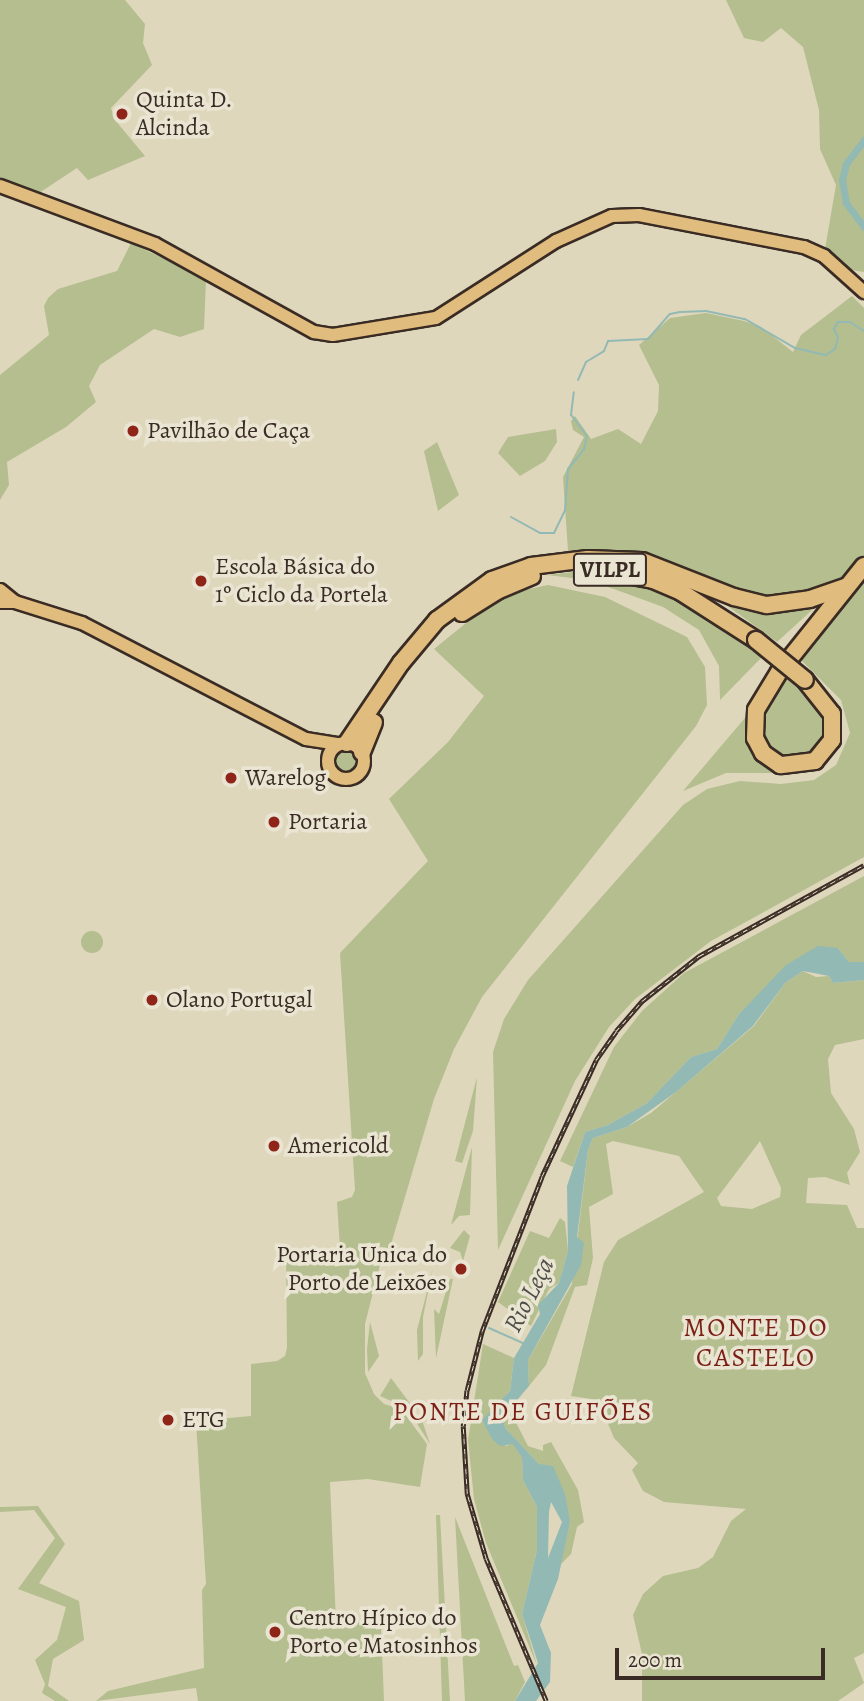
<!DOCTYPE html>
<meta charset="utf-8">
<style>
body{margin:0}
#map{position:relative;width:864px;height:1701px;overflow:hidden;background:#dfd7bc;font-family:Alegreya,serif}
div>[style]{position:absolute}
.green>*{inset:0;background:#b4be8f}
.round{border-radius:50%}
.water>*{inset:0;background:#93b9b4}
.stream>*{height:2px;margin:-1px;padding:0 1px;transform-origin:1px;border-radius:1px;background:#93b9b4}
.canal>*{height:7px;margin:-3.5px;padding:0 3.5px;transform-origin:3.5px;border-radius:3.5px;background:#93b9b4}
.roads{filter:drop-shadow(2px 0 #3a2c24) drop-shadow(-2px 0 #3a2c24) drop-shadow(0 2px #3a2c24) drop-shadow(0 -2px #3a2c24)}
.major>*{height:12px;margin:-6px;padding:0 6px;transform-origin:6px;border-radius:6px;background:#e0bc7e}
.major>.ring{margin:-6px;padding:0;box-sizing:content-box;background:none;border:12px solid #e0bc7e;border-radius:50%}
.highway>*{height:16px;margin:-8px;padding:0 8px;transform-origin:8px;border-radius:8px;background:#e0bc7e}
.rail>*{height:4.5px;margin-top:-2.25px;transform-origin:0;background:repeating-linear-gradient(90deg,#eae5d3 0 5px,#3a2c24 0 10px);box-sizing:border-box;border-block:2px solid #3a2c24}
.bridges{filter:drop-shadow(2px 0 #3a2c24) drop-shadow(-2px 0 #3a2c24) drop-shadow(0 2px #3a2c24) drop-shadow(0 -2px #3a2c24)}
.highway-bridge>*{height:16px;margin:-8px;padding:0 8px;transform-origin:8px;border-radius:8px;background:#e0bc7e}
.dots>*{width:19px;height:19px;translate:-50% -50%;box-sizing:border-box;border:4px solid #eae5d3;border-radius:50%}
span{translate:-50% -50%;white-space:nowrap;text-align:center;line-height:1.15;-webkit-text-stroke:7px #eae5d3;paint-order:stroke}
.shield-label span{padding:2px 5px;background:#eae5d3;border:2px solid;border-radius:5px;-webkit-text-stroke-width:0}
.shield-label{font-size:23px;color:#3a2c24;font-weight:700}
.poi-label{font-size:24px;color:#3a2c24}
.left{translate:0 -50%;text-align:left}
.right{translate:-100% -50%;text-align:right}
.water-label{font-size:26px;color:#504f48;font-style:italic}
.neighbourhood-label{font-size:26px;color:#7a1f14;letter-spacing:2px}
.scale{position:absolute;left:615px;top:1648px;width:210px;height:32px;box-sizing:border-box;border:4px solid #3a2c24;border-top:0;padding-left:9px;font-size:21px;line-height:24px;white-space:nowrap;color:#3a2c24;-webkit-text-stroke:5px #eae5d3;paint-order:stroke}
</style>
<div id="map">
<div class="green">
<i style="clip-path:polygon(0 0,125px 0,145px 24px,143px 43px,152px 65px,111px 108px,115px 120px,145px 156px,88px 180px,77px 168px,39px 193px,0 181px)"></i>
<i style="clip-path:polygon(726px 0,864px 0,864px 272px,845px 269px,825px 249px,836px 185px,820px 149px,819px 110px,803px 47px,781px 28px,763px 42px,744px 38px)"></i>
<i style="clip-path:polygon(131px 243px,206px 279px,204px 329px,180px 337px,154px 329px,100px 365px,89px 386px,96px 402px,66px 427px,7px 462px,9px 485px,0 500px,0 375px,49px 335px,44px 306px,48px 298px,58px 289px,117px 271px)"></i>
<i style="clip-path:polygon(852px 296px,864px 308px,864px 857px,711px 941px,635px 999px,609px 1027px,575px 1081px,498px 1250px,493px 1052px,504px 1019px,528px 980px,683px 805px,707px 789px,740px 781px,781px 784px,814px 780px,836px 765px,850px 733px,841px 700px,801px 660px,840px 603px,808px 593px,780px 599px,748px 596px,643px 557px,568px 551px,563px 477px,584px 437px,573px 430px,571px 421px,575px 416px,591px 439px,618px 429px,641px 444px,658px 411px,659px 385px,639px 345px,670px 318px,706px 313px,744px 321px,761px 327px,793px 352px,801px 335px)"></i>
<i style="clip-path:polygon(556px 429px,557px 442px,545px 461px,520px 476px,498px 453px,508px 437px)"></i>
<i style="clip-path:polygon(437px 442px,459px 495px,438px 511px,424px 451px)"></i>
<i style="clip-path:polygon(574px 572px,634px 578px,685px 599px,764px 655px,720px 700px,719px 666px,699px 630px,663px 607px,625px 593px,588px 580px,547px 575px)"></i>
<i style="clip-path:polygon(548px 585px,605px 597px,687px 637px,705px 667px,707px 705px,696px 726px,482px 997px,454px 1049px,434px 1099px,386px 1261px,380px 1265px,365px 1324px,365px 1373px,374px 1394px,384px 1404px,401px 1409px,427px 1444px,420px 1487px,368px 1479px,330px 1482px,336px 1622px,376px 1622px,381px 1627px,384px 1701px,198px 1701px,196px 1688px,96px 1701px,108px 1691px,204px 1668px,202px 1590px,206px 1584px,196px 1421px,251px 1416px,251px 1364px,277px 1361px,285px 1356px,287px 1348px,286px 1254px,340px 1248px,337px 1202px,352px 1197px,355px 1190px,340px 953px,428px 861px,389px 799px,448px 742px,484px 696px,434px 649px,487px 606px,520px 591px)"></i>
<i style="clip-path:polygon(721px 596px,823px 600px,777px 642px,718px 599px)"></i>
<i style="clip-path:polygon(788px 676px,823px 710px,826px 734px,814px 754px,781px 760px,763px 743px,761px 716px)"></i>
<i style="clip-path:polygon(750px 712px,778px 770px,791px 773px,726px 773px,683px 791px)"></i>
<i class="round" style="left:332px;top:748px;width:26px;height:26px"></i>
<i style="clip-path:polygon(864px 876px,864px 962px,849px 962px,838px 948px,762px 991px,739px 1014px,717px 1049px,691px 1057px,647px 1103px,608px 1125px,585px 1132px,573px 1167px,560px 1161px,614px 1047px,642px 1011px,684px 973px)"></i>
<i class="round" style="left:81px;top:931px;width:22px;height:22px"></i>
<i style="clip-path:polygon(evenodd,803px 971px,816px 977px,829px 976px,833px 983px,864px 980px,864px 1039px,835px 1045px,828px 1059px,831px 1093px,854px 1129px,860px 1152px,847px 1173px,850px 1185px,825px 1177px,808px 1178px,806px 1203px,847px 1205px,857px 1228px,864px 1228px,864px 1653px,854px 1658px,864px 1683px,838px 1701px,642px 1701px,642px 1654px,633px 1615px,643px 1594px,663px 1576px,698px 1568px,713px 1557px,731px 1521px,746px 1509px,664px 1502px,643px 1491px,632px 1470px,638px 1463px,614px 1438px,598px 1400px,571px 1396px,604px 1262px,618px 1240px,704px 1192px,679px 1156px,613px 1141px,606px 1144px,613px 1194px,589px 1207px,593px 1258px,587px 1285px,575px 1287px,546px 1365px,529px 1386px,528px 1360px,572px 1284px,588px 1150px,593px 1138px,627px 1127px,651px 1113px,754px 1026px,785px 983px,803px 971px,760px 1141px,781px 1188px,780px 1197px,752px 1209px,721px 1206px,717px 1198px,760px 1141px)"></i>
<i style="clip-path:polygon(477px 1077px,473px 1131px,462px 1163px,455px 1161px)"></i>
<i style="clip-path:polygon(472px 1147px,470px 1215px,459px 1216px,451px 1225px)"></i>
<i style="clip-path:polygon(560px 1218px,565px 1222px,568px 1251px,559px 1283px,549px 1289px,531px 1326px,498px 1302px,530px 1231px,549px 1238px)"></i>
<i style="clip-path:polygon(464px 1230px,470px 1236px,463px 1261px,460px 1252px,450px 1248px)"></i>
<i style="clip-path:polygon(433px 1268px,423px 1317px,423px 1354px,418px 1361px,417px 1330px)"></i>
<i style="clip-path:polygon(450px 1279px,453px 1279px,436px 1358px,434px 1309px,439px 1314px)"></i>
<i style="clip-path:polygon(370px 1322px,379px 1356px,368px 1372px,367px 1349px)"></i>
<i style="clip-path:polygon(483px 1344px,514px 1358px,510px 1391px,482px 1421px,506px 1446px,513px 1443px,522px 1458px,523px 1480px,537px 1507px,537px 1550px,522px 1614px,537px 1665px,486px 1543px,474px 1499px,468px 1440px)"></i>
<i style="clip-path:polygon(391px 1378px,415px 1410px,418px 1423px,421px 1419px,423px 1423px,430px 1444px,407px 1408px,380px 1396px)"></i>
<i style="clip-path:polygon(509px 1409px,528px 1446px,543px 1451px,543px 1445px,551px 1442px,578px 1490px,584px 1522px,577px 1527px,571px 1554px,560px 1565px,570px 1522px,539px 1464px,506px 1429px,502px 1418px)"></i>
<i style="clip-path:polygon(38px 1506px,65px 1544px,39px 1583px,79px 1601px,84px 1640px,53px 1659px,48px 1686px,69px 1701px,55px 1701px,42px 1693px,45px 1684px,35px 1660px,57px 1640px,66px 1607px,18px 1589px,55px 1538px,34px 1510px,0 1512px,0 1507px)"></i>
<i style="clip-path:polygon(436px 1515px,440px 1515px,450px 1701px,442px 1701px)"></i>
<i style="clip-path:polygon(455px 1517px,514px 1666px,518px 1665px,525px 1682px,515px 1701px,465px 1701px)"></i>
</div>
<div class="water">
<i style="clip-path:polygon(evenodd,818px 946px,838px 948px,849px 962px,864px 962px,864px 980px,833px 983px,829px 976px,803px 971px,785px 983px,753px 1026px,676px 1092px,627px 1127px,593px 1138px,588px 1150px,577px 1237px,584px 1243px,581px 1265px,528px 1360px,529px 1386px,502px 1418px,506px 1429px,539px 1464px,553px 1466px,565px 1494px,570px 1522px,558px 1579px,540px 1625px,551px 1653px,550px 1682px,536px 1701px,515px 1701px,538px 1663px,522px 1614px,537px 1550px,537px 1507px,523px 1480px,522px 1458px,513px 1444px,500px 1446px,492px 1439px,482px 1420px,510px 1391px,514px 1358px,540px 1314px,538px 1305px,559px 1283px,568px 1251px,567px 1186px,585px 1132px,608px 1125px,647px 1103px,691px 1057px,717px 1049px,739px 1014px,786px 965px,818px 946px,551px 1502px,562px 1522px,548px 1558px,549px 1512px,551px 1502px)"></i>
</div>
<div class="stream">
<i style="left:578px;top:380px;width:20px;rotate:-66deg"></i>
<i style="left:586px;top:362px;width:21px;rotate:-31deg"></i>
<i style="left:604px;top:351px;width:11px;rotate:-68deg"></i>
<i style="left:608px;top:341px;width:40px;rotate:-2.9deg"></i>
<i style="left:648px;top:339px;width:33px;rotate:-49deg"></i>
<i style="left:670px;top:314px;width:10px;rotate:-11deg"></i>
<i style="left:680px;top:312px;width:26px;rotate:-2deg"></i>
<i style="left:706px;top:311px;width:40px;rotate:12deg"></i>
<i style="left:745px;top:319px;width:58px;rotate:30.1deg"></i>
<i style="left:795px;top:348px;width:32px;rotate:13deg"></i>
<i style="left:826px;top:355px;width:11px;rotate:-34deg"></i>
<i style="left:835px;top:349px;width:11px;rotate:-75deg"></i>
<i style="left:838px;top:338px;width:10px;rotate:-114deg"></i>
<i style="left:834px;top:329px;width:8px;rotate:-60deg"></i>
<i style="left:838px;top:322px;width:12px"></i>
<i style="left:850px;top:322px;width:17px;rotate:33deg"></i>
<i style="left:511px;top:517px;width:33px;rotate:29deg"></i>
<i style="left:540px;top:533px;width:14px"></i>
<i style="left:554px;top:533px;width:25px;rotate:-64deg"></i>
<i style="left:565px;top:510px;width:41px;rotate:-85.8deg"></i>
<i style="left:568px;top:469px;width:26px;rotate:-51deg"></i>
<i style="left:584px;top:449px;width:13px;rotate:-77deg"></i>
<i style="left:587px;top:436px;width:26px;rotate:-127deg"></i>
<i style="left:571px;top:415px;width:23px;rotate:-83deg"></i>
<i style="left:489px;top:1328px;width:37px;rotate:24deg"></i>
</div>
<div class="canal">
<i style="left:864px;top:140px;width:30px;rotate:127deg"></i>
<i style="left:846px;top:164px;width:16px;rotate:104deg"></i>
<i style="left:842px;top:180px;width:23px;rotate:80deg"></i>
<i style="left:846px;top:203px;width:30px;rotate:53deg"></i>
</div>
<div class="roads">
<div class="major">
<i style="left:0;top:186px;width:165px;rotate:20.5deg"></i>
<i style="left:155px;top:244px;width:182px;rotate:29deg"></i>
<i style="left:314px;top:332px;width:19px;rotate:9deg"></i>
<i style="left:333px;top:335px;width:104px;rotate:-9.4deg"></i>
<i style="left:436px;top:318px;width:143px;rotate:-32.7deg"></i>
<i style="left:556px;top:241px;width:61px;rotate:-24.1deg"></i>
<i style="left:612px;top:216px;width:27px;rotate:-2deg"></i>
<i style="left:639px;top:215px;width:168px;rotate:11deg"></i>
<i style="left:804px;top:247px;width:22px;rotate:24deg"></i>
<i style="left:824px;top:256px;width:54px;rotate:42deg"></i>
<i style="left:0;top:590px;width:19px;rotate:39deg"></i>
<i style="left:0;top:602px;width:15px"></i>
<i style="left:15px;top:602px;width:70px;rotate:17.4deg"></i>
<i style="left:82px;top:623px;width:252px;rotate:27.4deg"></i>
<i style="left:306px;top:739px;width:33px;rotate:9deg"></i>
<i class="ring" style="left:328px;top:743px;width:24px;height:24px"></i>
</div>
<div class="highway">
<i style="left:595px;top:569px;width:59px;rotate:10.7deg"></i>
<i style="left:653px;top:580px;width:30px;rotate:23deg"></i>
<i style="left:681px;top:592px;width:89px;rotate:32.6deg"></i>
<i style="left:462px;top:613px;width:41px;rotate:-32.2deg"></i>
<i style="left:497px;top:591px;width:38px;rotate:-23deg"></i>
<i style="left:805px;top:680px;width:43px;rotate:51.5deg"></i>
<i style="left:832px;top:714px;width:26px;rotate:90deg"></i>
<i style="left:832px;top:740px;width:27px;rotate:129deg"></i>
<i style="left:815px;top:761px;width:35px;rotate:173deg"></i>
<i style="left:780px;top:765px;width:21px;rotate:-145deg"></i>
<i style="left:763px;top:753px;width:17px;rotate:-118deg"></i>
<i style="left:755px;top:738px;width:28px;rotate:-88deg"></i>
<i style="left:756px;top:710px;width:44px;rotate:-58.8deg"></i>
<i style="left:779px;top:672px;width:136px;rotate:-51.3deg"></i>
<i style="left:347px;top:743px;width:97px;rotate:-56deg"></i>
<i style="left:401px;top:663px;width:56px;rotate:-50.1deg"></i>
<i style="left:437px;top:620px;width:68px;rotate:-36deg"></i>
<i style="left:492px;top:580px;width:41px;rotate:-19.7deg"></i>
<i style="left:531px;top:566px;width:57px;rotate:-7deg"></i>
<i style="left:588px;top:559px;width:54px;rotate:2.1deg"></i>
<i style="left:642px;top:561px;width:99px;rotate:21.4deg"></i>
<i style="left:734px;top:597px;width:34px;rotate:14deg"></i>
<i style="left:767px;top:605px;width:43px;rotate:-7.9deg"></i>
<i style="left:810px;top:599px;width:39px;rotate:-19deg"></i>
<i style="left:362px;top:752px;width:32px;rotate:-68deg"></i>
</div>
</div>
<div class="rail">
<i style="left:546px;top:1701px;width:154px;rotate:-112.9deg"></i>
<i style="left:486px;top:1559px;width:68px;rotate:-106.3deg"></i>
<i style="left:467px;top:1494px;width:68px;rotate:-93.4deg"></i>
<i style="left:463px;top:1426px;width:36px;rotate:-84deg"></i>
<i style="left:467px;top:1390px;width:61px;rotate:-75.7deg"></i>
<i style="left:482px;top:1331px;width:166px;rotate:-68.8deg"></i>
<i style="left:542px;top:1176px;width:128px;rotate:-65deg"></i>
<i style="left:596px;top:1060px;width:35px;rotate:-55deg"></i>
<i style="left:616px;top:1031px;width:40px;rotate:-49deg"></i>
<i style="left:642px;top:1001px;width:73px;rotate:-38.3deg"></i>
<i style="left:699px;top:956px;width:188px;rotate:-28.9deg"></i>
</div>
<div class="bridges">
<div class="highway-bridge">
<i style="left:756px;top:640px;width:63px;rotate:39.2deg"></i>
</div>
</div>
<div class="dots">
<i style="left:122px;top:114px;background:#8f2418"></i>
<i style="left:133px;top:431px;background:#8f2418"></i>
<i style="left:201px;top:581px;background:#8f2418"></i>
<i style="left:231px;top:778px;background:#8f2418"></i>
<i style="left:274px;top:822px;background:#8f2418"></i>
<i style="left:152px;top:1000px;background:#8f2418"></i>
<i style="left:274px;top:1146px;background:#8f2418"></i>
<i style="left:461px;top:1269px;background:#8f2418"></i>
<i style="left:168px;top:1420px;background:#8f2418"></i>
<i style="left:275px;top:1632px;background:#8f2418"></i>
</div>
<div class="shield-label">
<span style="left:610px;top:570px">VILPL</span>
</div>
<div class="poi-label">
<span class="left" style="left:136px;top:114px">Quinta D.<br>Alcinda</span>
<span class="left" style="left:147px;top:431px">Pavilhão de Caça</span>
<span class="left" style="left:215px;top:581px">Escola Básica do<br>1º Ciclo da Portela</span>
<span class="left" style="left:245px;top:778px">Warelog</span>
<span class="left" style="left:288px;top:822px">Portaria</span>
<span class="left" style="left:166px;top:1000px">Olano Portugal</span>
<span class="left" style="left:288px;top:1146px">Americold</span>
<span class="right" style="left:447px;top:1269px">Portaria Unica do<br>Porto de Leixões</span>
<span class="left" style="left:182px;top:1420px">ETG</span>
<span class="left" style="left:289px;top:1632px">Centro Hípico do<br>Porto e Matosinhos</span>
</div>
<div class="water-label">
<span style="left:529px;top:1295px;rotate:-63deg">Rio Leça</span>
</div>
<div class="neighbourhood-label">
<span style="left:756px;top:1343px">MONTE DO<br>CASTELO</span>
<span style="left:523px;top:1412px">PONTE DE GUIFÕES</span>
</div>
<div class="scale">200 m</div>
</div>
